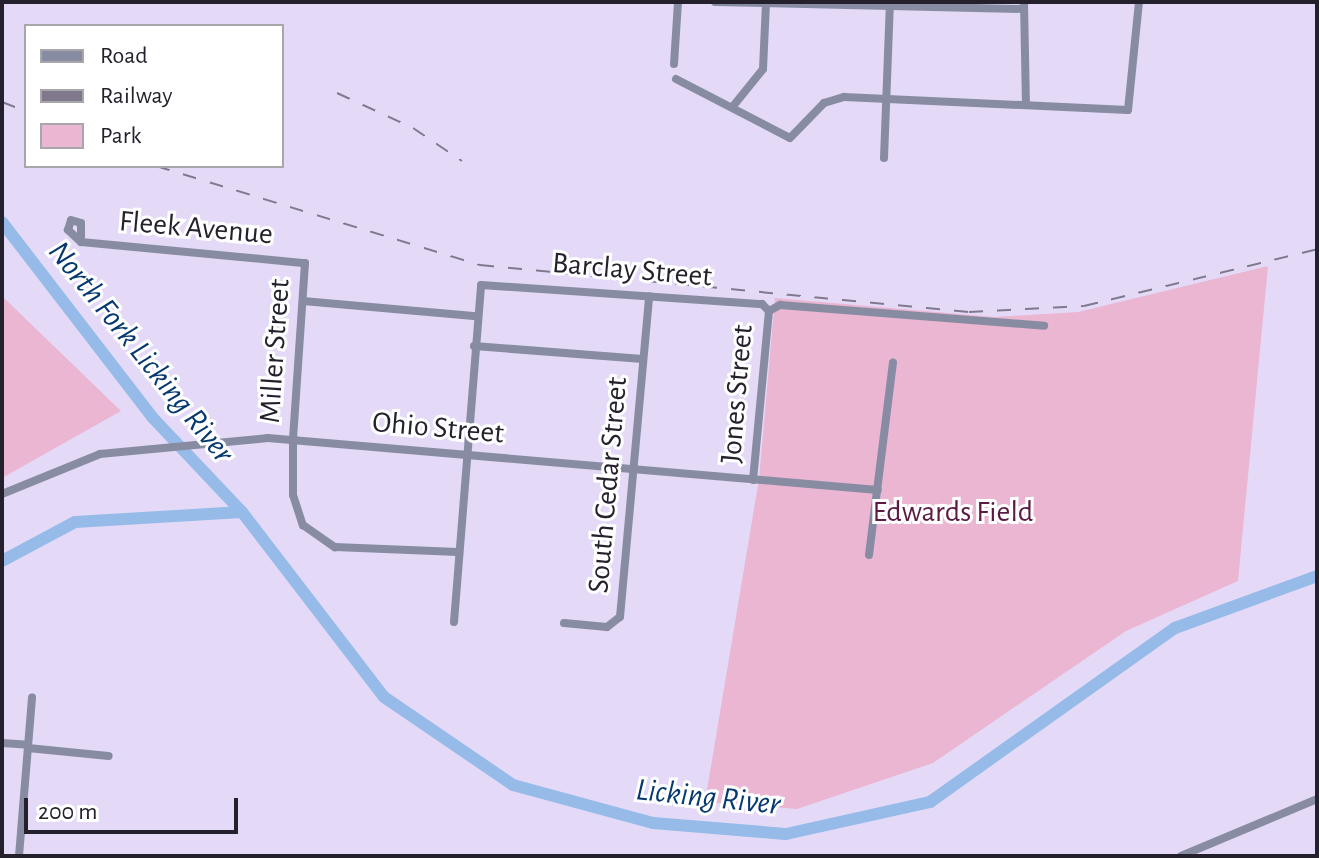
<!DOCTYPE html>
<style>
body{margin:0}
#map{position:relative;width:1319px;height:858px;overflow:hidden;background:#e4daf8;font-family:"Alegreya Sans",sans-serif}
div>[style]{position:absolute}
.green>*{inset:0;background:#eab6d2}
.river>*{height:12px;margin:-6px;padding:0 6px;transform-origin:6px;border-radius:6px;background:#96bbe9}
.minor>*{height:8px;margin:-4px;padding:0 4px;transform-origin:4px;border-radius:4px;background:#888ca3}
.rail>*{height:2px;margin-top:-1px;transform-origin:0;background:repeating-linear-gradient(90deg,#80798e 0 14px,transparent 0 28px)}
span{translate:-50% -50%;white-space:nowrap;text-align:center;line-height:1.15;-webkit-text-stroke:6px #fff;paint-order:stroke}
.street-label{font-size:30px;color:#25212c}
.park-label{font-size:30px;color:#5b1a44}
.water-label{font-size:32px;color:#063970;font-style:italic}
.frame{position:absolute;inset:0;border:4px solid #25212c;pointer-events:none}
.legend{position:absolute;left:24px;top:24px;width:260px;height:144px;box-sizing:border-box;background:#fff;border:2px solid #a8a6ab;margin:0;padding:10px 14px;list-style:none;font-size:24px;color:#25212c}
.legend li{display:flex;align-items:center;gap:16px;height:40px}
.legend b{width:40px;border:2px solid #a8a6ab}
.scale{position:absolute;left:24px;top:798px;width:214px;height:36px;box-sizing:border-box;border:4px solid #25212c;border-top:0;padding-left:10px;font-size:24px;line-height:28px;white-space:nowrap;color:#25212c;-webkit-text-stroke:6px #fff;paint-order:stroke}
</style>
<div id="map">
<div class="green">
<i style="clip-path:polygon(1268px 266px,1238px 581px,1126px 631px,933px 763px,797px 809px,705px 802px,759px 479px,775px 298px,994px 317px,1078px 312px)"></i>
<i style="clip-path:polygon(2px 296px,121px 411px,2px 478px)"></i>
</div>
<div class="river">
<i style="left:2px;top:222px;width:247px;rotate:52.4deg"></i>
<i style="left:153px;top:418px;width:129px;rotate:46.6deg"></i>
<i style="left:242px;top:512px;width:233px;rotate:52.5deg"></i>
<i style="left:384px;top:697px;width:156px;rotate:34.3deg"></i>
<i style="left:513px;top:785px;width:145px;rotate:15.2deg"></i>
<i style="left:653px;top:823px;width:133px;rotate:4.7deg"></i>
<i style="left:786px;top:834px;width:148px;rotate:-12.5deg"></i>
<i style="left:930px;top:802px;width:301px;rotate:-35.4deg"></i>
<i style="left:1175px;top:628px;width:151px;rotate:-20.1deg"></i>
<i style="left:2px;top:561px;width:83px;rotate:-28.1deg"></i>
<i style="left:75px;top:522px;width:167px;rotate:-3.4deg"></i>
</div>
<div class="minor">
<i style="left:715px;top:2px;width:309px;rotate:1.3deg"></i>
<i style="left:1024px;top:2px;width:101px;rotate:88.9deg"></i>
<i style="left:674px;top:64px;width:62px;rotate:-86.3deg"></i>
<i style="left:676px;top:79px;width:128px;rotate:27.4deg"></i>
<i style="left:790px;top:138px;width:49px;rotate:-45.8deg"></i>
<i style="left:824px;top:103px;width:21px;rotate:-17deg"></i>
<i style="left:844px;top:97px;width:284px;rotate:2.6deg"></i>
<i style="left:1128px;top:110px;width:109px;rotate:-84.2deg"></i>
<i style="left:734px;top:105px;width:46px;rotate:-51.1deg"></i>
<i style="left:763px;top:69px;width:65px;rotate:-87.4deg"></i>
<i style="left:884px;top:158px;width:155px;rotate:-87.8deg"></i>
<i style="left:71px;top:220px;width:10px;rotate:17deg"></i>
<i style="left:81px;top:223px;width:19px;rotate:90deg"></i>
<i style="left:81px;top:242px;width:18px;rotate:-137deg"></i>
<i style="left:68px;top:230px;width:10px;rotate:-73deg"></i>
<i style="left:81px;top:242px;width:225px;rotate:5.4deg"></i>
<i style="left:305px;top:263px;width:176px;rotate:93.9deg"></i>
<i style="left:293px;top:439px;width:56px;rotate:90deg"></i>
<i style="left:293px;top:495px;width:32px;rotate:72deg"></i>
<i style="left:303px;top:525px;width:39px;rotate:35deg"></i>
<i style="left:335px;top:547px;width:123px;rotate:2.3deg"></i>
<i style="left:303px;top:301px;width:174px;rotate:5deg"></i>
<i style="left:769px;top:311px;width:13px;rotate:-29deg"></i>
<i style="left:780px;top:305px;width:265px;rotate:4.5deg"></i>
<i style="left:474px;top:346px;width:169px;rotate:4.4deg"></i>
<i style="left:753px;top:480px;width:170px;rotate:-84.6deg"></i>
<i style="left:2px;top:494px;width:106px;rotate:-22.2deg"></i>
<i style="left:100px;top:454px;width:169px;rotate:-5.4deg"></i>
<i style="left:268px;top:438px;width:612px;rotate:4.87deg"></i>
<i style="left:869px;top:555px;width:194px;rotate:-82.9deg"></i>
<i style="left:454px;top:622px;width:338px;rotate:-85.4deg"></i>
<i style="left:481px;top:285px;width:282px;rotate:3.9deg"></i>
<i style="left:762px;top:304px;width:10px;rotate:45deg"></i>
<i style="left:564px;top:623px;width:43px;rotate:5.3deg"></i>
<i style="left:607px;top:627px;width:16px;rotate:-38deg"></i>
<i style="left:620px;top:617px;width:322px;rotate:-84.8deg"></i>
<i style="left:2px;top:743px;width:26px;rotate:4deg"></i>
<i style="left:28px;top:748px;width:81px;rotate:5.6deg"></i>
<i style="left:19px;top:856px;width:159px;rotate:-85.3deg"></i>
<i style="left:1181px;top:856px;width:147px;rotate:-22.7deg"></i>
</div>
<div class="rail">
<i style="left:337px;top:93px;width:84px;rotate:24.7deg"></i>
<i style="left:413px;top:128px;width:59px;rotate:34deg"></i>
<i style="left:2px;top:102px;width:26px;rotate:21deg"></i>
<i style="left:156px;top:166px;width:339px;rotate:17deg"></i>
<i style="left:480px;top:265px;width:491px;rotate:5.5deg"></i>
<i style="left:969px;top:312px;width:115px;rotate:-3deg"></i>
<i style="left:1084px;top:306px;width:240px;rotate:-13.7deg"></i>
</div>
<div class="street-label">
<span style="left:196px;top:228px;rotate:5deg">Fleek Avenue</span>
<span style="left:632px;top:270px;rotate:5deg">Barclay Street</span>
<span style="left:275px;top:351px;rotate:-86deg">Miller Street</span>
<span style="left:737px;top:394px;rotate:-85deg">Jones Street</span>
<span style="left:438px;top:428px;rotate:5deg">Ohio Street</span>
<span style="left:608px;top:485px;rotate:-85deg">South Cedar Street</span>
</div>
<div class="park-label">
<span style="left:953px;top:512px">Edwards Field</span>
</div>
<div class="water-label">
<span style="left:141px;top:352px;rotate:51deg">North Fork Licking River</span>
<span style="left:708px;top:797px;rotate:6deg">Licking River</span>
</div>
<div class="frame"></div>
<ul class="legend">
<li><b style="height:10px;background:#888ca3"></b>Road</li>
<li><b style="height:10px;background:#80798e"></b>Railway</li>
<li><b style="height:22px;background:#eab6d2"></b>Park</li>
</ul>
<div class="scale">200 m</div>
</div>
